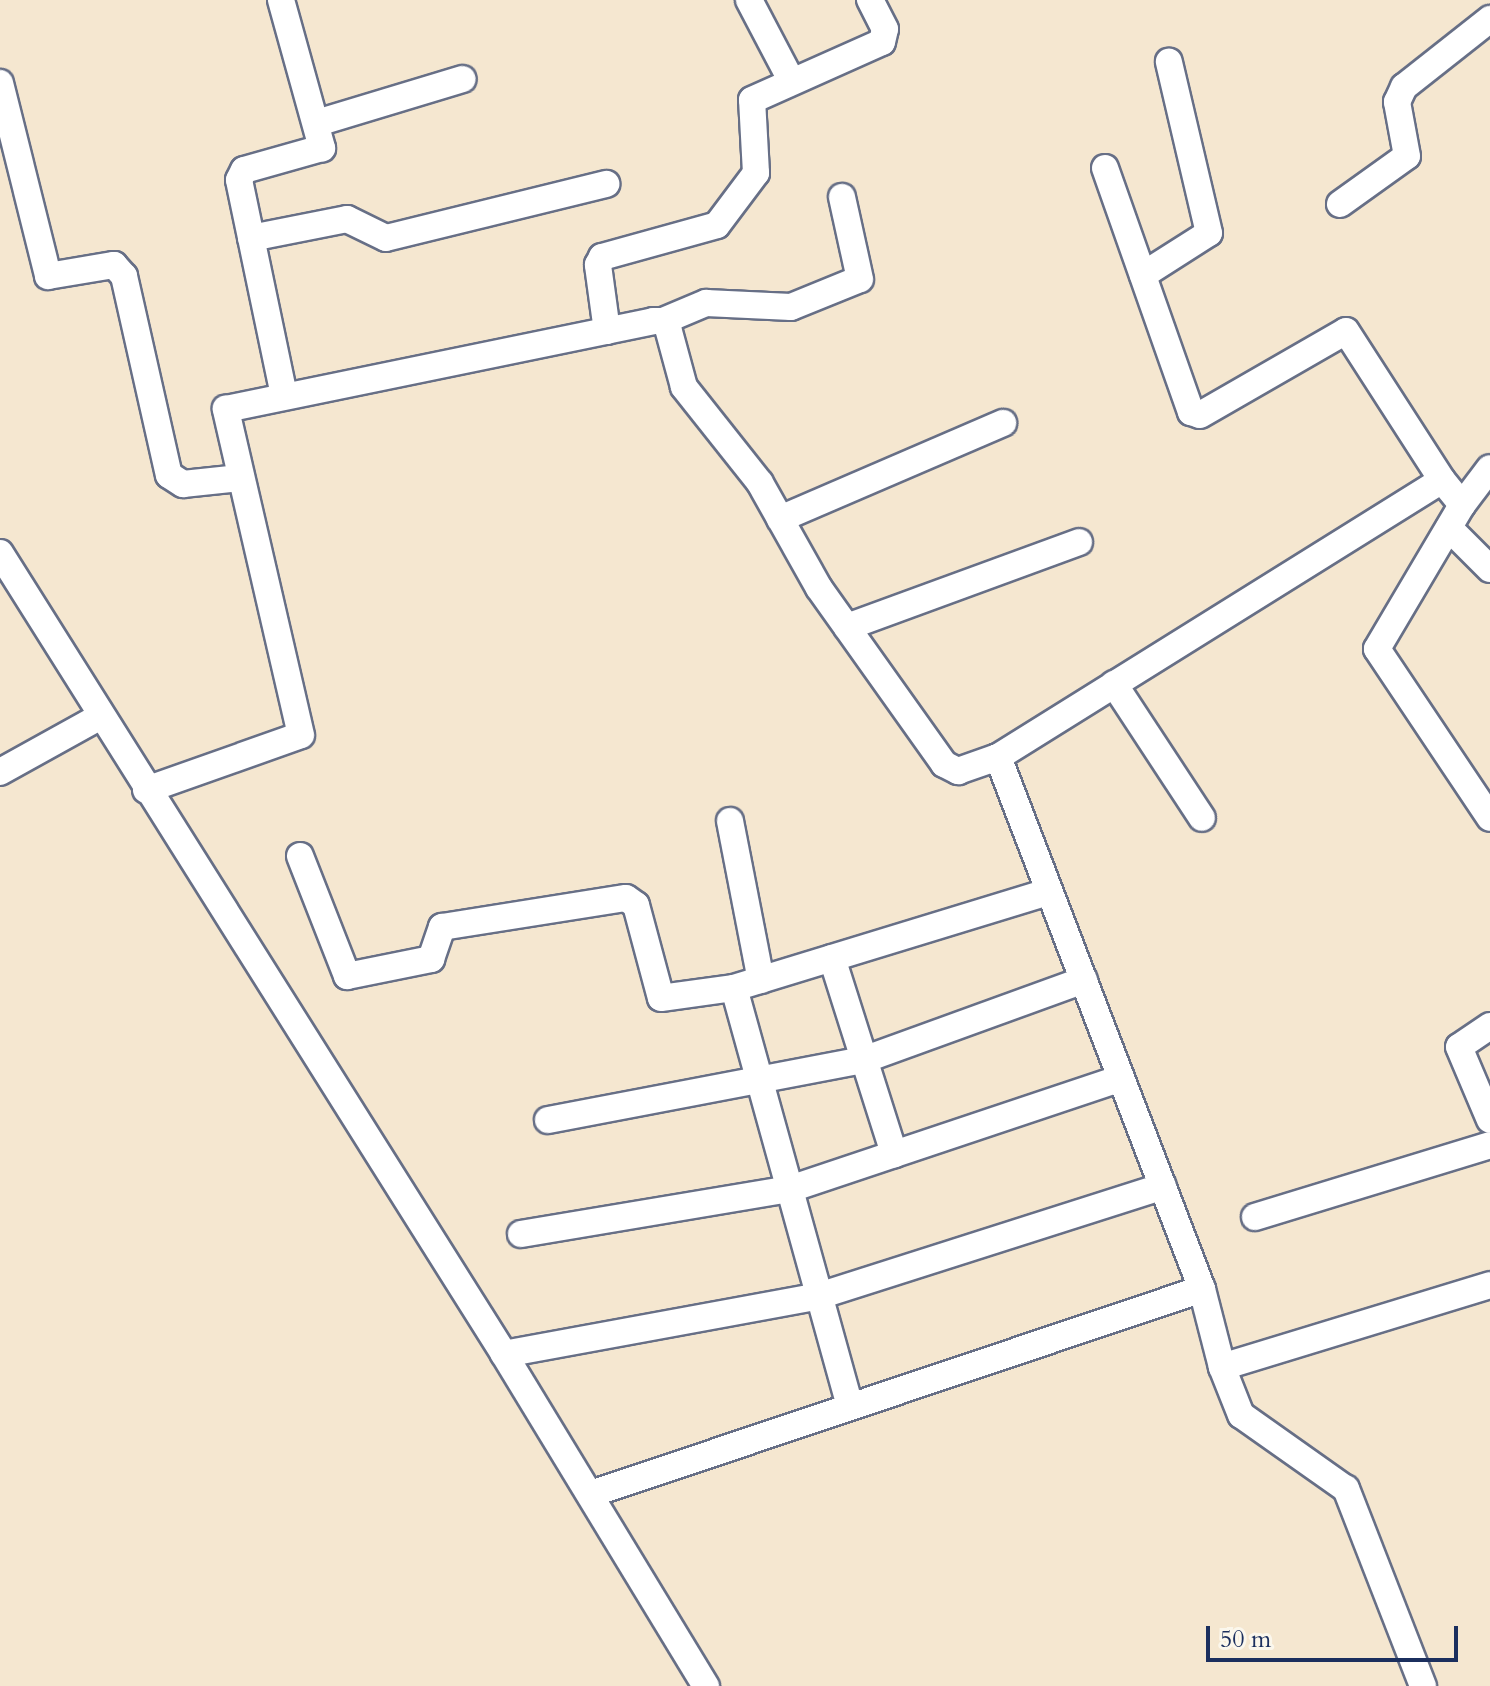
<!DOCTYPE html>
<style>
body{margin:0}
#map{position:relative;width:1490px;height:1686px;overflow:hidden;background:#f5e7d0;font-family:Cardo,serif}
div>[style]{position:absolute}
.roads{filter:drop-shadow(2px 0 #676f86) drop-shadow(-2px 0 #676f86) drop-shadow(0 2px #676f86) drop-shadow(0 -2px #676f86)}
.minor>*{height:26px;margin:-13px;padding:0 13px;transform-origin:13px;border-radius:13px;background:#fff}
span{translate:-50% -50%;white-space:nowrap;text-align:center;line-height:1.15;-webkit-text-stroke:8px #fbf7ec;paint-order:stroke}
.scale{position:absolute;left:1206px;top:1626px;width:252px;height:36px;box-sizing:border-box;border:4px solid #1b2f5e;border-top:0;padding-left:10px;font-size:24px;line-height:28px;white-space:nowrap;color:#1b2f5e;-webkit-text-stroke:6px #fbf7ec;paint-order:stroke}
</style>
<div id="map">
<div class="roads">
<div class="minor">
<i style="left:281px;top:0;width:154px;rotate:74.5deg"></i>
<i style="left:322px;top:148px;width:81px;rotate:164.2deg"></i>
<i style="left:244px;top:170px;width:11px;rotate:117deg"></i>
<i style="left:239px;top:180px;width:220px;rotate:78.2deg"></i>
<i style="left:749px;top:0;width:90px;rotate:62.3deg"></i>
<i style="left:0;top:83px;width:199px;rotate:76deg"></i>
<i style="left:48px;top:276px;width:67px;rotate:-9.5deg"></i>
<i style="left:114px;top:265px;width:15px;rotate:48deg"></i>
<i style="left:124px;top:276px;width:204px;rotate:77.3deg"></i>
<i style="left:169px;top:475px;width:17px;rotate:33deg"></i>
<i style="left:183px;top:484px;width:57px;rotate:-6deg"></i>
<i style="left:317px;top:123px;width:152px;rotate:-16.8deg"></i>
<i style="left:1105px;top:168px;width:259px;rotate:70.6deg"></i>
<i style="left:1191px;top:412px;width:9px;rotate:18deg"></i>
<i style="left:1200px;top:415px;width:168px;rotate:-29.9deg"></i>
<i style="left:1346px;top:331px;width:177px;rotate:57.2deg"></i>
<i style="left:1340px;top:204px;width:82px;rotate:-35.6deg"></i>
<i style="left:1407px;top:156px;width:55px;rotate:-100.5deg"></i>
<i style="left:1397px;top:102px;width:17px;rotate:-65deg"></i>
<i style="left:1404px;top:87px;width:110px;rotate:-38.3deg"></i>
<i style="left:251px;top:238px;width:98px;rotate:-11.2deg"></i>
<i style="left:347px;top:219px;width:43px;rotate:26deg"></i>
<i style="left:386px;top:238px;width:227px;rotate:-13.8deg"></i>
<i style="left:1143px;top:275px;width:78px;rotate:-32.5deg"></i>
<i style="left:1209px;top:233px;width:176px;rotate:-103.2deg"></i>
<i style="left:663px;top:321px;width:47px;rotate:-22.7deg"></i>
<i style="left:706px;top:303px;width:85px;rotate:2.7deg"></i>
<i style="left:791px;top:307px;width:74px;rotate:-22.1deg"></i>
<i style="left:860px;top:279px;width:84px;rotate:-102.4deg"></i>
<i style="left:607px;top:331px;width:67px;rotate:-97.8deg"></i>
<i style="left:598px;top:265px;width:9px;rotate:-63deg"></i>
<i style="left:602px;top:257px;width:119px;rotate:-15.5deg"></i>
<i style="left:717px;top:225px;width:65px;rotate:-53.1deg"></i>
<i style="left:756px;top:173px;width:73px;rotate:-93.1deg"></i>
<i style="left:752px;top:100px;width:142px;rotate:-24deg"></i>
<i style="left:882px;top:42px;width:13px;rotate:-77deg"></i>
<i style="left:885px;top:29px;width:33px;rotate:-117deg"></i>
<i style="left:1462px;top:505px;width:167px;rotate:120.6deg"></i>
<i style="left:1377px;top:649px;width:203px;rotate:56.2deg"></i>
<i style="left:780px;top:519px;width:243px;rotate:-23.3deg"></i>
<i style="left:1449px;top:528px;width:58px;rotate:45deg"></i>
<i style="left:0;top:553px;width:946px;rotate:57.82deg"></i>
<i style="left:504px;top:1354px;width:389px;rotate:58.7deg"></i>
<i style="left:847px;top:627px;width:247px;rotate:-20.1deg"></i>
<i style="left:1114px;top:684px;width:160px;rotate:56.7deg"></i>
<i style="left:0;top:772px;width:115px;rotate:-29deg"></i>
<i style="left:146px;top:790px;width:164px;rotate:-19.5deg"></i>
<i style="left:301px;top:735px;width:335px;rotate:-103deg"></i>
<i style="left:226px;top:409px;width:436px;rotate:-11.6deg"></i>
<i style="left:653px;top:321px;width:10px"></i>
<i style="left:663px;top:321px;width:9px;rotate:54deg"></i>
<i style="left:668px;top:328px;width:61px;rotate:74.8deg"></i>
<i style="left:684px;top:387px;width:122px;rotate:51.6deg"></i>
<i style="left:760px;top:483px;width:120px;rotate:60.7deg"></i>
<i style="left:819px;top:588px;width:216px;rotate:54.6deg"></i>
<i style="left:944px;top:764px;width:16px;rotate:27deg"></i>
<i style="left:958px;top:771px;width:42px;rotate:-19.3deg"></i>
<i style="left:730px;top:821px;width:162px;rotate:79deg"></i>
<i style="left:300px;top:856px;width:129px;rotate:68.6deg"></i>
<i style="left:347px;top:976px;width:86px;rotate:-11.4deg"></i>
<i style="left:431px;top:959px;width:34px;rotate:-71deg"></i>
<i style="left:442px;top:927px;width:186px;rotate:-9deg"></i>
<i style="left:626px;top:898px;width:12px;rotate:35deg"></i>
<i style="left:636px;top:905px;width:96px;rotate:75deg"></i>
<i style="left:661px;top:998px;width:74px;rotate:-7.8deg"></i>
<i style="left:734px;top:988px;width:433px;rotate:74.5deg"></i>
<i style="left:832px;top:958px;width:206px;rotate:72.4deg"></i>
<i style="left:734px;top:988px;width:328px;rotate:-17deg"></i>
<i style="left:1490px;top:1026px;width:37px;rotate:146deg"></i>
<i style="left:1459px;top:1047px;width:79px;rotate:67deg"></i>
<i style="left:548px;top:1120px;width:321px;rotate:-10.8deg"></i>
<i style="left:863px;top:1060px;width:235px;rotate:-19.9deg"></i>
<i style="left:1255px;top:1217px;width:246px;rotate:-17deg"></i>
<i style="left:521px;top:1234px;width:273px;rotate:-9.5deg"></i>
<i style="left:790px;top:1189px;width:349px;rotate:-18.5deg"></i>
<i style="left:504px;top:1354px;width:320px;rotate:-10.4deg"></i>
<i style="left:819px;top:1296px;width:361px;rotate:-17.7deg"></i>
<i style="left:1222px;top:1367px;width:280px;rotate:-17deg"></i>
<i style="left:591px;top:1494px;width:644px;rotate:-18.55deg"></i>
<i style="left:1423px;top:1686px;width:212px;rotate:-111.3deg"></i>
<i style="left:1346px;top:1489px;width:128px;rotate:-144.8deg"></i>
<i style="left:1241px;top:1415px;width:52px;rotate:-111.6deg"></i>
<i style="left:1222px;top:1367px;width:81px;rotate:-104.4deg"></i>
<i style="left:1202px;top:1289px;width:570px;rotate:-110.98deg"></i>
<i style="left:998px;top:757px;width:523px;rotate:-31.96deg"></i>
<i style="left:1442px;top:480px;width:32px;rotate:51deg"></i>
<i style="left:1462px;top:505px;width:46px;rotate:-52.9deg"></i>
</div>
</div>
<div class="scale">50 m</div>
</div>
